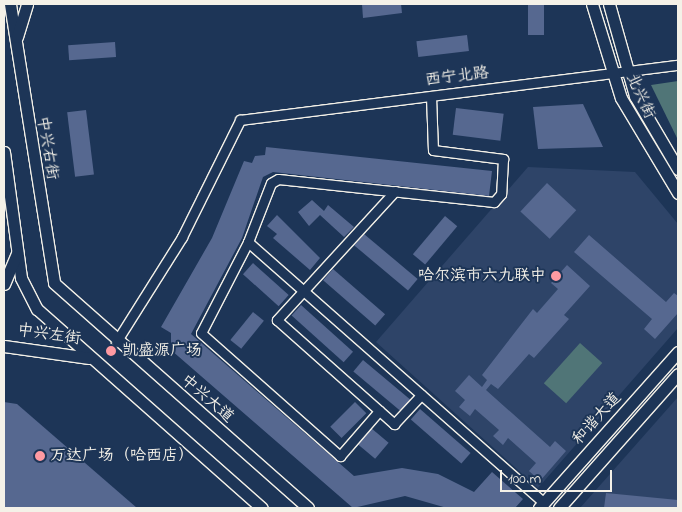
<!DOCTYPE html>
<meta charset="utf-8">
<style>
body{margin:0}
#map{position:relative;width:682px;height:512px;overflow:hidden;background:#1d3557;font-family:"Indie Flower","LXGW WenKai TC",sans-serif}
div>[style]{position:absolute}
.built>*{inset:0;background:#2e4468}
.green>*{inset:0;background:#507577;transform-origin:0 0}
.building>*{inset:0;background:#566890;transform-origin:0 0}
.roads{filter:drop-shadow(1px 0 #f4f1e8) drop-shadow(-1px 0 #f4f1e8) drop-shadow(0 1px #f4f1e8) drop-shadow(0 -1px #f4f1e8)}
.minor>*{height:9px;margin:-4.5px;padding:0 4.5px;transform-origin:4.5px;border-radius:4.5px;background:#1d3557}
.major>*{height:11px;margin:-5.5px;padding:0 5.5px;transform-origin:5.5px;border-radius:5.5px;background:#1d3557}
.dots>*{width:14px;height:14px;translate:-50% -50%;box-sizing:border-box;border:2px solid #1d3557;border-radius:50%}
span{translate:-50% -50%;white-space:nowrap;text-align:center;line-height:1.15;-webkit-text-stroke:4px #1d3557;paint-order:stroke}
.street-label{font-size:16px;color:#f4f1e8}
.poi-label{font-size:16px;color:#f4f1e8}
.right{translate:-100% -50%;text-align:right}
.left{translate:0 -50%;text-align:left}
.frame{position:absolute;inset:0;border:5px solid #f4f1e8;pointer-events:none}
.scale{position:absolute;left:500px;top:470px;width:112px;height:22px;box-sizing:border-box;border:2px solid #f4f1e8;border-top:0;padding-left:6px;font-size:15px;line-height:18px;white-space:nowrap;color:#f4f1e8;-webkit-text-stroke:4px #1d3557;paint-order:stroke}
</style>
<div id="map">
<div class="built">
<i style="clip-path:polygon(528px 167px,635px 172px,678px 224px,678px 328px,538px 488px,376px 342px)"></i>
<i style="clip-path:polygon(678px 397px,678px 508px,580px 508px)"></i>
</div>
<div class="green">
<i style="clip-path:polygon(678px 81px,678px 140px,651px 85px)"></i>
<i style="left:580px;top:343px;width:30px;height:54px;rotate:42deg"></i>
</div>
<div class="building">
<i style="clip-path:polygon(362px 4px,401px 4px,402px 13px,363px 18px)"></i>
<i style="left:528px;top:4px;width:16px;height:31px"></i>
<i style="left:467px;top:35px;width:16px;height:51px;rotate:83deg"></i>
<i style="left:115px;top:42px;width:15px;height:47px;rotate:86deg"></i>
<i style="clip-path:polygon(583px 104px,603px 147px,538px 149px,533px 107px)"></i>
<i style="left:456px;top:108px;width:48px;height:27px;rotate:7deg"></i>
<i style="left:86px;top:110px;width:65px;height:19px;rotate:83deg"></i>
<i style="clip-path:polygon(266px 147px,492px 171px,489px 196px,273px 172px,263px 177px,242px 238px,191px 334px,354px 476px,402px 468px,438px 474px,474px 492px,492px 472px,523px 499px,515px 508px,447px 508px,405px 496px,353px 508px,171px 350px,171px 333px,161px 327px,212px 238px,244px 161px,252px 163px,255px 156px,265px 155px)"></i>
<i style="left:547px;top:183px;width:40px;height:39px;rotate:43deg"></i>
<i style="clip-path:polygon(312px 200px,324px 211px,328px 205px,354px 227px,344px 237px,320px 215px,309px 226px,298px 212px)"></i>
<i style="clip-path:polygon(277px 215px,320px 258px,310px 270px,273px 238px,277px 234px,267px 226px)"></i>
<i style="left:445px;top:216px;width:16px;height:50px;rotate:40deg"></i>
<i style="left:364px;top:234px;width:70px;height:15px;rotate:40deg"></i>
<i style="clip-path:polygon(589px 235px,666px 302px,674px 293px,678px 296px,678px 313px,655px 339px,644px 329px,652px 319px,574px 252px)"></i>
<i style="left:253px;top:263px;width:48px;height:15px;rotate:42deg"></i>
<i style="clip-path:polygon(567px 265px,590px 286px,564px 315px,569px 319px,534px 358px,529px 354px,498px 389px,491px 384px,486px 390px,550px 447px,555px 441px,566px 451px,540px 481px,529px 471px,536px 463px,508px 438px,503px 445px,493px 436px,499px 430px,475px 409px,470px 416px,459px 407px,465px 400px,455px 391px,469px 375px,482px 387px,487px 380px,482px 375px,533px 309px,537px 313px,558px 289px,551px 283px)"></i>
<i style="left:333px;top:269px;width:69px;height:15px;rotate:41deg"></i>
<i style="left:301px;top:305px;width:70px;height:14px;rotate:42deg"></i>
<i style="left:253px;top:312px;width:14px;height:36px;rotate:39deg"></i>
<i style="left:363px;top:360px;width:62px;height:15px;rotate:40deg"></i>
<i style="clip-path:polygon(4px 402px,17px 404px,137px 508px,4px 508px)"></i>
<i style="left:355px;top:402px;width:16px;height:35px;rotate:45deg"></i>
<i style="left:420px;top:409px;width:67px;height:14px;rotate:41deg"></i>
<i style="left:371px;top:428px;width:23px;height:21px;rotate:40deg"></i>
<i style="clip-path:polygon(606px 493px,678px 500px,678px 508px,604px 508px)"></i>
</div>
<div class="roads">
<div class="minor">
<i style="left:431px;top:96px;width:54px;rotate:87.9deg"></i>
<i style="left:433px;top:150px;width:71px;rotate:7.3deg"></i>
<i style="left:503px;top:159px;width:35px;rotate:93deg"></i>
<i style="left:501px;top:194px;width:11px;rotate:131deg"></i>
<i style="left:494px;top:202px;width:217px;rotate:-173.9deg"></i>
<i style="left:278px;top:179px;width:8px;rotate:150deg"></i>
<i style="left:271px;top:183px;width:63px;rotate:111.3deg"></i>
<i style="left:248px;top:242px;width:395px;rotate:41.4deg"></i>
<i style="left:395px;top:191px;width:175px;rotate:132.5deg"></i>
<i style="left:277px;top:320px;width:157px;rotate:41.6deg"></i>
<i style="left:394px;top:424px;width:40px;rotate:-47deg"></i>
<i style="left:248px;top:242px;width:102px;rotate:117.3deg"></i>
<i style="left:201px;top:333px;width:186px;rotate:41.5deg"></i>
<i style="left:340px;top:456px;width:60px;rotate:-49.1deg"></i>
<i style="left:116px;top:342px;width:124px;rotate:-57.8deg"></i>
<i style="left:182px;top:237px;width:131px;rotate:-63.6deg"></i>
<i style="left:240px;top:120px;width:441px;rotate:-7.2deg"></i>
</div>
<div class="major">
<i style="left:10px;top:4px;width:282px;rotate:81deg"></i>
<i style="left:54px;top:283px;width:339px;rotate:41.5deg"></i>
<i style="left:592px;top:4px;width:98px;rotate:72.9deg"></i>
<i style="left:621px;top:98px;width:111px;rotate:59deg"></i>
<i style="left:609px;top:4px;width:96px;rotate:74.2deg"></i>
<i style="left:635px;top:96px;width:85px;rotate:59.5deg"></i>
<i style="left:17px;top:37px;width:34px;rotate:-73deg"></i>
<i style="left:4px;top:152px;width:127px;rotate:82.3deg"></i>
<i style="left:21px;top:278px;width:35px;rotate:63deg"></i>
<i style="left:37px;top:309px;width:300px;rotate:41.5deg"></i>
<i style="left:4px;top:284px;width:34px;rotate:-67deg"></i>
<i style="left:4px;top:346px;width:86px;rotate:8deg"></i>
<i style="left:539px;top:508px;width:209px;rotate:-48.3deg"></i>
<i style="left:559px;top:508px;width:179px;rotate:-48.4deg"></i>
</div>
</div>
<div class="dots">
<i style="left:556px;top:276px;background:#ff9aa2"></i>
<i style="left:111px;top:351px;background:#ff9aa2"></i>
<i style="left:40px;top:456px;background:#ff9aa2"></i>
</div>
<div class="street-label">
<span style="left:457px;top:77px;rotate:-7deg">西宁北路</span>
<span style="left:640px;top:96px;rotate:66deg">北兴街</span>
<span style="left:47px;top:148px;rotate:81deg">中兴右街</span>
<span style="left:49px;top:335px;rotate:8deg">中兴左街</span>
<span style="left:207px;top:399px;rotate:41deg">中兴大道</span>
<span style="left:597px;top:419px;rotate:-48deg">和谐大道</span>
</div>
<div class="poi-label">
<span class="right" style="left:546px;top:276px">哈尔滨市六九联中</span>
<span class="left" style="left:122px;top:351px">凯盛源广场</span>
<span class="left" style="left:50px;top:456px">万达广场（哈西店）</span>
</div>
<div class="frame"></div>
<div class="scale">100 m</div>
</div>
